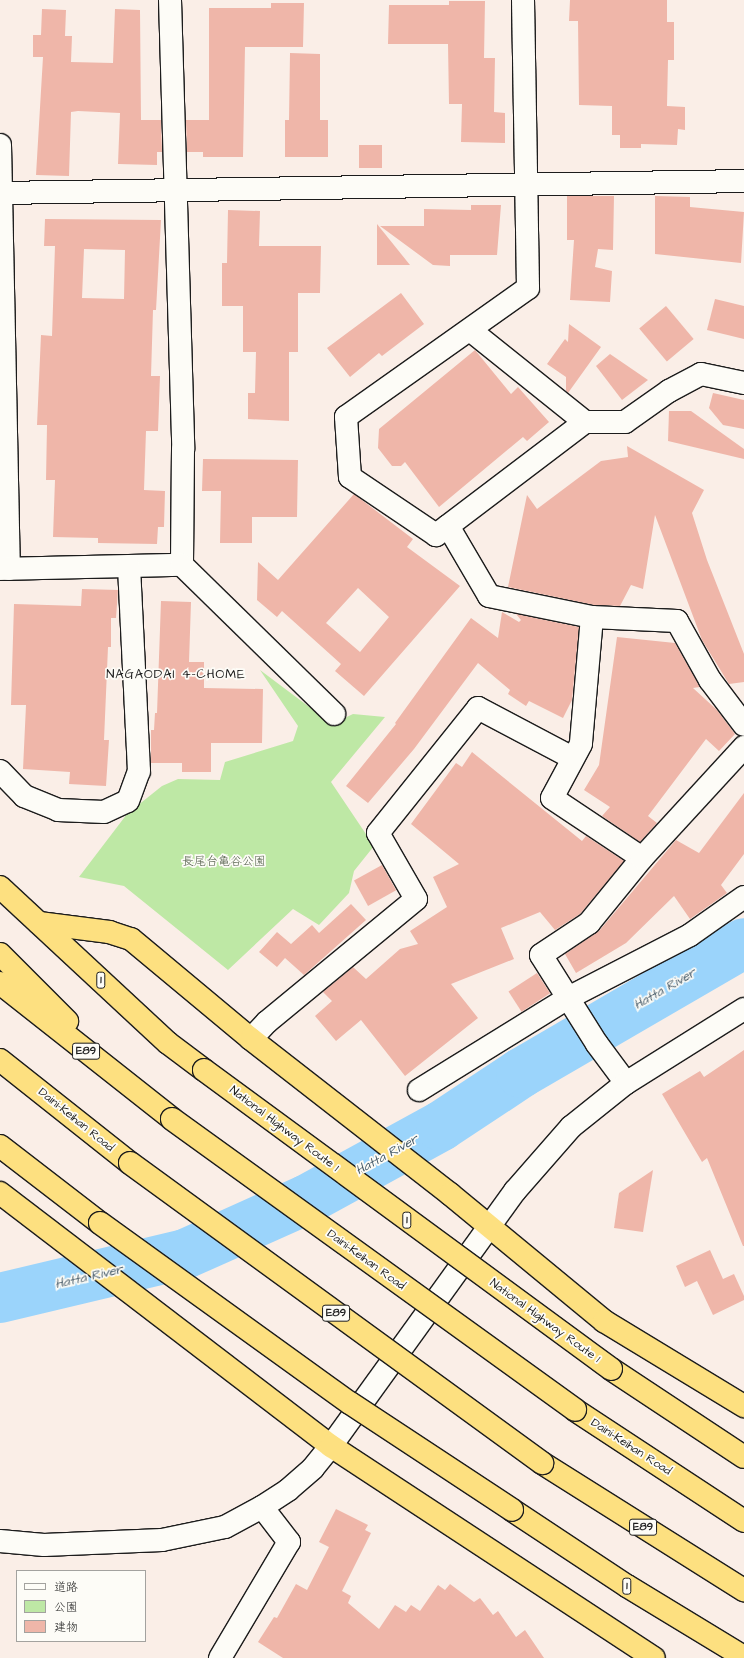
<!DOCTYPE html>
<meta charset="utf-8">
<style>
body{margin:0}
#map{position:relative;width:744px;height:1658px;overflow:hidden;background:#faeee7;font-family:"Architects Daughter","Klee One",sans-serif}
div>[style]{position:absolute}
.green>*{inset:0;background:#bee8a5}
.river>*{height:50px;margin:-25px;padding:0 25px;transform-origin:25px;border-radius:25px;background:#9bd4fb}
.building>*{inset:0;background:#efb6a9;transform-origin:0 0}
.roads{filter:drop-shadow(1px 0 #1c1c1c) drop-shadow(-1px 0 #1c1c1c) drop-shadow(0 1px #1c1c1c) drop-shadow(0 -1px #1c1c1c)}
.minor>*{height:22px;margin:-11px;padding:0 11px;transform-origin:11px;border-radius:11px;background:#fdfcf7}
.highway>*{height:22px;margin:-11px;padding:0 11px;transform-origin:11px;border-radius:11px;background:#fde080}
.bridges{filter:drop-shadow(1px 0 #1c1c1c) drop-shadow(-1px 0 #1c1c1c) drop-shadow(0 1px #1c1c1c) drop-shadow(0 -1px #1c1c1c)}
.highway-bridge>*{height:22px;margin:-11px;padding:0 11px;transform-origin:11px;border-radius:11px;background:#fde080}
span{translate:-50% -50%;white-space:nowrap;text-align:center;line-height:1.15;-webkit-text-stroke:3.5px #fdfcf7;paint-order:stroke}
.shield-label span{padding:1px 3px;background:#fdfcf7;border:1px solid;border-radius:3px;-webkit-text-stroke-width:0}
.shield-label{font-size:11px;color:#1c1c1c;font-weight:700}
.park-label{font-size:12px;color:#4d5945}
.street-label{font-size:12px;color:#1c1c1c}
.neighbourhood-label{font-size:13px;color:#1c1c1c;letter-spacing:1px}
.water-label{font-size:13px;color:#485c6a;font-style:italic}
.legend{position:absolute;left:16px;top:1570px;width:130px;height:72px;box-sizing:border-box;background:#fdfcf7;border:1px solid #a3a29f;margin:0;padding:5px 7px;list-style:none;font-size:12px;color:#1c1c1c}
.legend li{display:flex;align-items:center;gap:8px;height:20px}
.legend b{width:20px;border:1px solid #a3a29f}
</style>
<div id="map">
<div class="green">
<i style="clip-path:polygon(260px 670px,332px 724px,353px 714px,385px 717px,331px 782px,374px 846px,354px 871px,349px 893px,319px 925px,293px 909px,228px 970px,124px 886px,79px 877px,127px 814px,162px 786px,178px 779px,220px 780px,225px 762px,293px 741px,298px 726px)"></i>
</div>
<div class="river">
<i style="left:0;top:1298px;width:190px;rotate:-13.4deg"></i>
<i style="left:185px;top:1254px;width:133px;rotate:-24.1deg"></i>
<i style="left:306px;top:1200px;width:154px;rotate:-28.7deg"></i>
<i style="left:441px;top:1126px;width:96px;rotate:-33.5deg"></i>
<i style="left:521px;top:1073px;width:258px;rotate:-30.2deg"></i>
</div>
<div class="building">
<i style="clip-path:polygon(570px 0,667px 0,667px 22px,674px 22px,674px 60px,668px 60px,667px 106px,685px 107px,685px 130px,678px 129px,677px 145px,641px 144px,641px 148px,620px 148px,620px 135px,612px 135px,612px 106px,579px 105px,578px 21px,569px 21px)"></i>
<i style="clip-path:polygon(449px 1px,485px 1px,484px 58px,495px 58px,494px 112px,505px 113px,505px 143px,461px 142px,462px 104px,449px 104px,448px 44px,388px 44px,389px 5px,449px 5px)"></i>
<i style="clip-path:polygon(271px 3px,304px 3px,303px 47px,245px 47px,243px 157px,203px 157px,203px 152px,187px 152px,186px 120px,209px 120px,209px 8px,271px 8px)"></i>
<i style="clip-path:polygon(42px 9px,66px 10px,65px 36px,72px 36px,71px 62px,113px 63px,115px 9px,140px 10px,141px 120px,161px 120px,162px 152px,157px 152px,157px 165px,118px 164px,120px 113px,78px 111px,71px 112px,69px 176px,36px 175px,43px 57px,33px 57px,33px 35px,41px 35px)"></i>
<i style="clip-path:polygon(290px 53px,320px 54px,320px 120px,328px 120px,328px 157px,285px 157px,285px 120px,289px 120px)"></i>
<i style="left:359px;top:145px;width:23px;height:23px"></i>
<i style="clip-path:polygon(567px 196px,614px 196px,613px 250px,598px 249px,595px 267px,612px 271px,610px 302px,570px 300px,574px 240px,567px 240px)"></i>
<i style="clip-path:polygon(655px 196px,690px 197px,690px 207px,744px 212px,741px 263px,655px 254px)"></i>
<i style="clip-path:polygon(471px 205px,501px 205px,497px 255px,450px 255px,450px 266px,433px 265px,380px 226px,424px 226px,424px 209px,471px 210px)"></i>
<i style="clip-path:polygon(228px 210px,260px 211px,259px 246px,321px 246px,320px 293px,298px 293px,298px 352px,289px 352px,289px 421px,248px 419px,248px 393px,255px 393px,256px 352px,243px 352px,243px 306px,222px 306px,222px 263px,227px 263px)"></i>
<i style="clip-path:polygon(evenodd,45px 219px,161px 220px,156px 310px,153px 310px,151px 376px,160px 376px,158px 431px,146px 431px,144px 490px,165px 491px,164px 527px,158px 527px,157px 544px,98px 543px,98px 538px,53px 537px,55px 480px,46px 480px,47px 425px,37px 425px,41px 335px,52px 336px,55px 246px,44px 246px,45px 219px,84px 249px,125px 250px,124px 299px,82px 298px,84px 249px)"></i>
<i style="clip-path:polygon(377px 224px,410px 265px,377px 265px)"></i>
<i style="clip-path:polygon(401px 293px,424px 324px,382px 356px,379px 353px,350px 377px,327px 348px)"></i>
<i style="clip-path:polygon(715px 299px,744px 306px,744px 339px,707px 330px)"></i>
<i style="left:666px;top:306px;width:43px;height:35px;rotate:50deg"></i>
<i style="clip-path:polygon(569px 324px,601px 347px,568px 393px,566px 391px,566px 377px,547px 364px,565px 339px,568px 342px)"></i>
<i style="clip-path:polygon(475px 350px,511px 394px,518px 387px,549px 422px,527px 441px,523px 437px,439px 507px,405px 462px,401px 466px,392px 466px,378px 448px,379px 429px)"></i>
<i style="clip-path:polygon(610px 354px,648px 380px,622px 400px,596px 366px)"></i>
<i style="clip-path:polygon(713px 393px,744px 400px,744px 429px,723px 425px,709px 408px)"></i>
<i style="clip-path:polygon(669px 411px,691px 411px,744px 449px,744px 459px,668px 441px)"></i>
<i style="clip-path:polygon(627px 446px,704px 490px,692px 513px,707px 560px,744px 654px,744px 682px,729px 684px,702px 640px,655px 515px,643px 589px,631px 585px,620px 606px,594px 605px,508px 587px,527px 495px,537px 509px,601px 461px,628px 457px)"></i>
<i style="clip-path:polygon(203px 459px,298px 460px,297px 517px,252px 517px,252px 543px,220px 543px,221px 491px,202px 491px)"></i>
<i style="clip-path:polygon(evenodd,354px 494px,413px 539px,407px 547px,460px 586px,364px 696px,335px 671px,341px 664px,282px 611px,277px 617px,257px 600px,258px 562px,278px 580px,354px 494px,358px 588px,389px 617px,360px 652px,326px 623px,358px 588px)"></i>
<i style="clip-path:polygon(82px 589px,118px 590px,116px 618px,111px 618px,111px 647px,108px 647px,104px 740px,109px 740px,106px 786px,69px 784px,70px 772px,23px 769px,26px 705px,11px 705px,14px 604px,81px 606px)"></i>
<i style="clip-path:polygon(161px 601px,191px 602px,189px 662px,204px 662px,204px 688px,263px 689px,262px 743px,211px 743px,211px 772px,182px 772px,182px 763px,151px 763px,151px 730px,154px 730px,155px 713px,157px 713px)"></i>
<i style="clip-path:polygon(502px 612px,519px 622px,521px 620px,516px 614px,579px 627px,572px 700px,563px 718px,529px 701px,526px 706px,508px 694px,510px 690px,478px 663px,414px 749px,368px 803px,346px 786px,396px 724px,395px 723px,471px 618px,498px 638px)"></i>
<i style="clip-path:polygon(617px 637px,675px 643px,700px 687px,693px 688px,717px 710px,735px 734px,719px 751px,706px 739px,648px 816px,657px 823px,640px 842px,602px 816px,610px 807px,584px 790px,599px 765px)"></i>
<i style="clip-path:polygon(472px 752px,582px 841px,586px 836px,624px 861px,580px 914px,555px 930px,540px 912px,501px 928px,514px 959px,451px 984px,478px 1018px,405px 1076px,361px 1020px,336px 1041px,315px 1016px,332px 1001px,323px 992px,353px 967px,366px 979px,400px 949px,418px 944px,410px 931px,447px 907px,433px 877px,459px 864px,411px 824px,456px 763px,462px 767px)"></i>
<i style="clip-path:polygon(744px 793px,744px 854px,721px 885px,727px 893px,690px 919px,674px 896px,626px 943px,576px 973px,565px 954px,599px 931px,676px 840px,699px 853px)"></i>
<i style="left:382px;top:865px;width:29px;height:32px;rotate:61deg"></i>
<i style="clip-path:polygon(351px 904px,366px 920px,304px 975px,285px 958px,277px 967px,259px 952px,277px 932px,291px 944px,312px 925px,319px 933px)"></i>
<i style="left:537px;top:973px;width:24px;height:34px;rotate:57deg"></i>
<i style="clip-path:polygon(744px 1050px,744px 1246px,743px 1246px,707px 1158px,702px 1162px,662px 1094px,700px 1071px,704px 1077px)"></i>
<i style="clip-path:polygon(653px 1170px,643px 1232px,614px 1228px,619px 1193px)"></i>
<i style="clip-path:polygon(710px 1250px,723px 1279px,734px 1274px,744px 1296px,744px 1300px,713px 1315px,697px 1281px,685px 1287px,676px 1266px)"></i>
<i style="clip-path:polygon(336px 1509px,368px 1525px,365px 1530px,371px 1533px,342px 1591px,351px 1596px,348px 1603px,379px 1629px,395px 1605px,406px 1612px,411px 1605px,420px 1611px,438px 1585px,445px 1590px,450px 1584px,474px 1602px,480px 1598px,493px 1615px,498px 1611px,516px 1637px,525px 1630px,544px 1658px,283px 1658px,258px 1642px,274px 1617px,277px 1618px,296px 1584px,307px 1590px,329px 1547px,319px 1542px)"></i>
</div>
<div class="roads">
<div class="minor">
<i style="left:170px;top:0;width:449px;rotate:88.3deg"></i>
<i style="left:183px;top:449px;width:116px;rotate:90.5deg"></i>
<i style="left:523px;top:0;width:288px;rotate:89deg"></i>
<i style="left:528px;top:288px;width:223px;rotate:144.7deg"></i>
<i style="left:346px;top:417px;width:60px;rotate:86.2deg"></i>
<i style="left:350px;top:477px;width:104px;rotate:34deg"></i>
<i style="left:436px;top:535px;width:187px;rotate:-37.2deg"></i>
<i style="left:585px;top:422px;width:40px"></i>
<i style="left:625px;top:422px;width:54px;rotate:-35.2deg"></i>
<i style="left:669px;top:391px;width:36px;rotate:-28deg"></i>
<i style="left:701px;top:374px;width:44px;rotate:11.8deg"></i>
<i style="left:0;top:145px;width:424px;rotate:88.8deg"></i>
<i style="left:0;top:193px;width:744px;rotate:-0.92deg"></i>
<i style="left:470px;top:330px;width:147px;rotate:38.7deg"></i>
<i style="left:448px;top:526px;width:81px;rotate:59.6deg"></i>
<i style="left:489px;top:596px;width:105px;rotate:11.5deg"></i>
<i style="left:592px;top:617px;width:85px;rotate:2.7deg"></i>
<i style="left:677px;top:621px;width:68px;rotate:60.8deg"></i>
<i style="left:710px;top:680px;width:56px;rotate:52.9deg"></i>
<i style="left:0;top:569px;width:182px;rotate:-1.3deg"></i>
<i style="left:182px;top:565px;width:213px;rotate:44.4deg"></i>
<i style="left:592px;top:617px;width:127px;rotate:95deg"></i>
<i style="left:581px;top:744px;width:61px;rotate:118.2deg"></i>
<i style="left:552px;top:798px;width:108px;rotate:33.7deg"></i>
<i style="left:0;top:771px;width:35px;rotate:46deg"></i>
<i style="left:24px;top:796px;width:37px;rotate:22deg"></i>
<i style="left:58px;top:810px;width:46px;rotate:2.5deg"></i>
<i style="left:104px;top:812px;width:26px;rotate:-25deg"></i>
<i style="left:128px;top:801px;width:32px;rotate:-70deg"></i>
<i style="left:139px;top:771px;width:204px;rotate:-92.8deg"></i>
<i style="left:251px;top:1039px;width:23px;rotate:-47deg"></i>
<i style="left:267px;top:1022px;width:193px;rotate:-39.5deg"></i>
<i style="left:416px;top:899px;width:76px;rotate:-119.9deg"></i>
<i style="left:378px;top:833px;width:160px;rotate:-51.3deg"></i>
<i style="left:478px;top:708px;width:107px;rotate:27.8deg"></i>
<i style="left:626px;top:1083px;width:49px;rotate:-126.6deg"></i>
<i style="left:597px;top:1044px;width:105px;rotate:-122.2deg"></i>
<i style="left:541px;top:955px;width:58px;rotate:-33.7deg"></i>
<i style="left:589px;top:923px;width:84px;rotate:-50.8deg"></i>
<i style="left:642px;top:858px;width:151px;rotate:-47.4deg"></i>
<i style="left:419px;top:1090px;width:175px;rotate:-31.7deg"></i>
<i style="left:568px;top:998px;width:137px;rotate:-27.3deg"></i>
<i style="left:690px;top:935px;width:66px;rotate:-35.1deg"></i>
<i style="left:0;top:1541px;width:44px;rotate:5.2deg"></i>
<i style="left:44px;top:1545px;width:118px;rotate:-2.4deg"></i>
<i style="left:162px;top:1540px;width:64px;rotate:-11.7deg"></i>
<i style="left:225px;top:1527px;width:42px;rotate:-28.4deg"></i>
<i style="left:262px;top:1507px;width:31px;rotate:-33deg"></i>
<i style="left:288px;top:1490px;width:33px;rotate:-41deg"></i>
<i style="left:313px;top:1468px;width:28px;rotate:-51deg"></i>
<i style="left:331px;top:1446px;width:314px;rotate:-54.2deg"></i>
<i style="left:515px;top:1191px;width:85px;rotate:-48.8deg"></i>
<i style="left:571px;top:1127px;width:70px;rotate:-38.7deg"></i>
<i style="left:626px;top:1083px;width:139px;rotate:-32.1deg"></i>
<i style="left:220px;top:1658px;width:135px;rotate:-59.3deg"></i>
<i style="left:289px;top:1542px;width:44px;rotate:-127.6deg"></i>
</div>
<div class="highway">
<i style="left:0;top:887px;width:229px;rotate:42.9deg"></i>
<i style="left:168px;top:1043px;width:45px;rotate:36.9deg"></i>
<i style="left:39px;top:923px;width:71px;rotate:7.3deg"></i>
<i style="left:109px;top:932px;width:23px;rotate:18deg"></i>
<i style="left:131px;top:939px;width:156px;rotate:39.8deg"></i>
<i style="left:251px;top:1039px;width:252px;rotate:37.9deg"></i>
<i style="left:450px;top:1194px;width:200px;rotate:39.5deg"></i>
<i style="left:604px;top:1321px;width:164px;rotate:31.3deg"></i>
<i style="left:0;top:954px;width:95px;rotate:45deg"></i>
<i style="left:0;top:983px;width:219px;rotate:38.3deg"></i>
<i style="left:0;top:1060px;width:166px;rotate:38.4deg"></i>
<i style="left:0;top:1146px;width:126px;rotate:37.6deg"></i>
<i style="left:0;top:1193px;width:417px;rotate:37.4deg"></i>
<i style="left:331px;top:1446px;width:386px;rotate:33.3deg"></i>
<i style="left:611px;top:1369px;width:159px;rotate:33.5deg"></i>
<i style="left:575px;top:1410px;width:202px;rotate:33.3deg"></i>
<i style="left:542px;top:1463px;width:239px;rotate:32.2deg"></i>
<i style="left:512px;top:1510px;width:138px;rotate:33.5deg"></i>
<i style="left:627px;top:1586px;width:137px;rotate:31.3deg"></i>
</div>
</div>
<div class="bridges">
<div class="highway-bridge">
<i style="left:204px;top:1070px;width:505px;rotate:36.3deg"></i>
<i style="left:172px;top:1119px;width:497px;rotate:35.8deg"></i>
<i style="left:130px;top:1163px;width:510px;rotate:36.06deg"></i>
<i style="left:100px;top:1223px;width:308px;rotate:35.8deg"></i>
<i style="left:350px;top:1403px;width:194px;rotate:33.4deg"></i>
</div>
</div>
<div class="shield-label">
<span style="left:101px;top:980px">1</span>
<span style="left:86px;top:1051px">E89</span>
<span style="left:407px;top:1220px">1</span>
<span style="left:336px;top:1313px">E89</span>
<span style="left:643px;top:1527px">E89</span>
<span style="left:627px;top:1586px">1</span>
</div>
<div class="park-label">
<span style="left:224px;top:862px">長尾台亀谷公園</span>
</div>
<div class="street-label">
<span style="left:76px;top:1120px;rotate:39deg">Daini-Keihan Road</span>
<span style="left:284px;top:1129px;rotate:37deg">National Highway Route 1</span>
<span style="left:366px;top:1260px;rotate:36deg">Daini-Keihan Road</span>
<span style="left:545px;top:1321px;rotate:36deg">National Highway Route 1</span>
<span style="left:631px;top:1447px;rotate:33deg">Daini-Keihan Road</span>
</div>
<div class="neighbourhood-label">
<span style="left:176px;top:674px">NAGAODAI 4-CHOME</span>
</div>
<div class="water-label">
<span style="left:665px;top:989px;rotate:-30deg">Hatta River</span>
<span style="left:387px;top:1155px;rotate:-29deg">Hatta River</span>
<span style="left:89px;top:1277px;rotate:-13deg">Hatta River</span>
</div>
<ul class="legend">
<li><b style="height:5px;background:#fdfcf7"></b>道路</li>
<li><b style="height:11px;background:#bee8a5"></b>公園</li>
<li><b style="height:11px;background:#efb6a9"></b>建物</li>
</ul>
</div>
